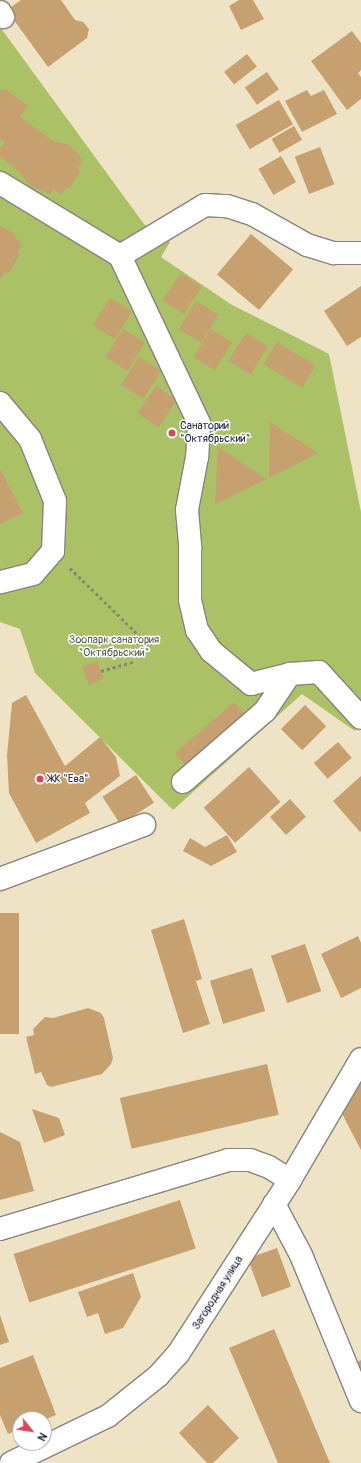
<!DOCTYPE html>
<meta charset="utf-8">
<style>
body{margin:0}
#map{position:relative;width:361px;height:1463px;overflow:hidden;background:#efe3c6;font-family:Pangolin,sans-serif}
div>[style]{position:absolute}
.green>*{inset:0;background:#aac166}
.building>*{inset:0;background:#c7a06f;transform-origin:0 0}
.path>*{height:2.5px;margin-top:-1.25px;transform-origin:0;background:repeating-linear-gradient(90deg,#888280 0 3px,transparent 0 6px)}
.roads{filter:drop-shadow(1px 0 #888280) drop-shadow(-1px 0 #888280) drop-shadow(0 1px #888280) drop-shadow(0 -1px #888280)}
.minor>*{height:22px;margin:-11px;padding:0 11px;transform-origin:11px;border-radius:11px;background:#fff}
.dots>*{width:11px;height:11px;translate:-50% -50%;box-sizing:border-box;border:2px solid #fff;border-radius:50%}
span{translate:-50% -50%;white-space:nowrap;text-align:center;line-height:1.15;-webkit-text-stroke:3px #fff;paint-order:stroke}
.poi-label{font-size:11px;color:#22223b}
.left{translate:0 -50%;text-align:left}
.park-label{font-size:11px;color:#525a4a}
.street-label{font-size:11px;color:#22223b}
.north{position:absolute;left:12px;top:1411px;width:40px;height:40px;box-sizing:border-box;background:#fff;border:1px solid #a7a7b1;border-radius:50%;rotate:120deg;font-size:11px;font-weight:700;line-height:16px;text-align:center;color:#22223b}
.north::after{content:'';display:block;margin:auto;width:14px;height:18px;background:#d1495b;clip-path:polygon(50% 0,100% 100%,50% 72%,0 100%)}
</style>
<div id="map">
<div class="green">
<i style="clip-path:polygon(0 27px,144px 224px,170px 242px,161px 257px,232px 305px,329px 354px,361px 512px,361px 724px,355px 731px,302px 694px,173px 810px,35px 673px,20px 629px,0 622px)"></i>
</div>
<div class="building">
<i style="clip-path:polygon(21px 0,61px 0,75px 20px,83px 22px,89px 29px,87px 38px,48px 67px,11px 16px,11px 7px)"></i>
<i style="clip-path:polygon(239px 0,253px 0,264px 19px,241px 30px,229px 6px)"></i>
<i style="clip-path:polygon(352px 31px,361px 43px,361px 70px,358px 73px,361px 77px,361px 99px,347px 110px,311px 61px)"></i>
<i style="left:247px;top:54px;width:16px;height:29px;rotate:52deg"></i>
<i style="left:267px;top:72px;width:21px;height:27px;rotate:55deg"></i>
<i style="clip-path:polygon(5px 89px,28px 106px,20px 117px,53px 141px,67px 144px,79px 154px,82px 161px,78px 169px,81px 170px,69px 189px,66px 188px,61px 195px,53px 189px,50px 194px,32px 187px,14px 167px,0 157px,0 149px,5px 142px,0 139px,0 90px)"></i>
<i style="clip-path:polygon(307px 90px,311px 96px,324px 90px,337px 114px,302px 132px,285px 101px)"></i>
<i style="left:279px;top:100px;width:28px;height:50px;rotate:60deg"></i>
<i style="left:294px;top:126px;width:16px;height:26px;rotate:60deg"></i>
<i style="left:320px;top:147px;width:40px;height:27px;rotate:69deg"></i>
<i style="left:281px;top:156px;width:30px;height:26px;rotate:60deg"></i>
<i style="clip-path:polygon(0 226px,12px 232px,22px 245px,17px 253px,20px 254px,8px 274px,5px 272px,0 280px)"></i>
<i style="left:251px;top:234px;width:55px;height:53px;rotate:40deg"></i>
<i style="left:181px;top:273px;width:25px;height:33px;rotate:34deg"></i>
<i style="clip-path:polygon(361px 286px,361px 337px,347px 346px,324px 311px)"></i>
<i style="left:110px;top:298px;width:26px;height:32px;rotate:32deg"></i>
<i style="left:196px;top:301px;width:26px;height:33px;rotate:31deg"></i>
<i style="left:123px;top:329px;width:26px;height:33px;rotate:32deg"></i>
<i style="left:211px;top:329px;width:25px;height:33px;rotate:32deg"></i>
<i style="left:246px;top:333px;width:26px;height:33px;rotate:32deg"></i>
<i style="left:277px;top:342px;width:45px;height:26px;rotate:31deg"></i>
<i style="left:139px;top:357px;width:26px;height:33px;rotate:32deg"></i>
<i style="left:156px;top:386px;width:25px;height:33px;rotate:34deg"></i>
<i style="clip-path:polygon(270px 422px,318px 453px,269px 478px)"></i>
<i style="clip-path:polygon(218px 447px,266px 479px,215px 504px)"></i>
<i style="clip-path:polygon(0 469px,23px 513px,0 524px)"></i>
<i style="left:97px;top:661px;width:19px;height:16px;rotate:69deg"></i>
<i style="clip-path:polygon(26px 695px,65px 766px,100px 737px,116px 757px,120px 776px,85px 803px,90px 813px,36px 843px,9px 793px,7px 755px,12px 703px)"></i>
<i style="left:234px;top:702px;width:18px;height:78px;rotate:49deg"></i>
<i style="left:305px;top:705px;width:30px;height:34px;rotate:45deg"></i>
<i style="left:338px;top:742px;width:21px;height:32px;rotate:49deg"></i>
<i style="left:249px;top:767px;width:47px;height:61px;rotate:48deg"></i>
<i style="left:136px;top:775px;width:33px;height:40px;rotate:57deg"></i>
<i style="clip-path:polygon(361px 776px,361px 831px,360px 832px,333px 801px)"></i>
<i style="left:290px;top:799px;width:24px;height:27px;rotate:48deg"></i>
<i style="clip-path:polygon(227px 835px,237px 852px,211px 866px,183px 851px,190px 838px,205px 847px)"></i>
<i style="left:0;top:913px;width:19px;height:121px"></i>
<i style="clip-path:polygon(184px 919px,202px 979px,196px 981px,210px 1024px,183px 1033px,151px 930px)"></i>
<i style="clip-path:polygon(358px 936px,361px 943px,361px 988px,341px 998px,321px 954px)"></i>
<i style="left:305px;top:944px;width:50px;height:36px;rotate:71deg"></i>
<i style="left:252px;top:968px;width:45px;height:44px;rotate:73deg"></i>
<i style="clip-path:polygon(88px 1008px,101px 1013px,104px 1018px,113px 1058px,111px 1064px,102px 1074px,51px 1087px,47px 1085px,41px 1072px,35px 1074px,26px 1037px,34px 1035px,33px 1029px,45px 1017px,53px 1018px)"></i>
<i style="left:267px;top:1064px;width:52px;height:151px;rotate:77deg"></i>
<i style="clip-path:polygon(361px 1083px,361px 1150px,337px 1104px)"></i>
<i style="clip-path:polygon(32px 1109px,59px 1118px,65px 1135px,44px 1143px)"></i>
<i style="clip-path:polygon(0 1132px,20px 1142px,34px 1191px,0 1200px)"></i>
<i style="left:180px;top:1200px;width:51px;height:175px;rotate:72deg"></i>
<i style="left:277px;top:1248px;width:41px;height:31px;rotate:70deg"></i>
<i style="clip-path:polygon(133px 1273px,141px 1297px,123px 1328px,105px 1334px,98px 1313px,87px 1317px,78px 1292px)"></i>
<i style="clip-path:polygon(0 1315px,9px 1342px,0 1345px)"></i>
<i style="clip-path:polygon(274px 1329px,330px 1463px,278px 1463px,229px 1348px)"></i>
<i style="clip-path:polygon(33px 1355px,56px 1415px,44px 1420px,20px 1419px,20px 1429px,8px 1434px,0 1415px,0 1368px)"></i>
<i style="clip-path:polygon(361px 1360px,361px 1382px,351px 1366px)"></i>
<i style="clip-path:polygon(208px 1405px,239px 1438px,213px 1463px,207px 1463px,179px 1433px)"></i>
</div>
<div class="path">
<i style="left:70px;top:568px;width:110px;rotate:44.3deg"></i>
<i style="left:101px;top:671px;width:33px;rotate:-16deg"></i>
</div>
<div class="roads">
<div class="minor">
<i style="left:0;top:12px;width:6px;rotate:59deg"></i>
<i style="left:0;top:183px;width:140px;rotate:31.3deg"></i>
<i style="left:120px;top:256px;width:185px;rotate:64.7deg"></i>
<i style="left:199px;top:423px;width:34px;rotate:93deg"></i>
<i style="left:197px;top:457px;width:54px;rotate:100.7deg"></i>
<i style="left:187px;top:510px;width:38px;rotate:85deg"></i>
<i style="left:190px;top:548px;width:52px;rotate:90deg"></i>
<i style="left:190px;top:600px;width:31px;rotate:77deg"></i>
<i style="left:197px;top:630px;width:25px;rotate:56deg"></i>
<i style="left:211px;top:651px;width:52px;rotate:39.5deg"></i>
<i style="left:251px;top:684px;width:40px;rotate:-14.4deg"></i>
<i style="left:290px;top:674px;width:29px;rotate:-4deg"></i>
<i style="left:319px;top:672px;width:62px;rotate:47.6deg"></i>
<i style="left:120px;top:256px;width:99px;rotate:-31deg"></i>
<i style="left:205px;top:205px;width:22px;rotate:3deg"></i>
<i style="left:227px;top:206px;width:26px;rotate:18deg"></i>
<i style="left:252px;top:214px;width:63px;rotate:29.4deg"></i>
<i style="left:307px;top:245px;width:28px;rotate:17deg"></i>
<i style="left:334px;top:253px;width:27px"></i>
<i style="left:0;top:403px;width:47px;rotate:50.2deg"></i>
<i style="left:30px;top:439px;width:67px;rotate:68deg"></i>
<i style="left:55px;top:501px;width:50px;rotate:92.3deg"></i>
<i style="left:53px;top:551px;width:30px;rotate:131deg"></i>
<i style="left:33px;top:574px;width:34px;rotate:166deg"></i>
<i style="left:183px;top:782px;width:108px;rotate:-40.9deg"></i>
<i style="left:265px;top:711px;width:45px;rotate:-56deg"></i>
<i style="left:0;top:879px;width:154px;rotate:-20.6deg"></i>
<i style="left:274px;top:1204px;width:58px;rotate:62.1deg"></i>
<i style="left:301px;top:1255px;width:158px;rotate:67.7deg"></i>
<i style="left:0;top:1229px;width:238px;rotate:-16.8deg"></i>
<i style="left:228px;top:1160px;width:22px"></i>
<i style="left:250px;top:1160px;width:20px;rotate:20deg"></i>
<i style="left:269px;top:1167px;width:25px;rotate:32deg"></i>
<i style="left:11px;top:1463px;width:108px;rotate:-25.9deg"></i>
<i style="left:108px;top:1416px;width:64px;rotate:-38.7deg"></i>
<i style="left:158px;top:1376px;width:30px;rotate:-48deg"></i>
<i style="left:178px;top:1354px;width:207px;rotate:-57.2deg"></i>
<i style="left:290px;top:1180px;width:140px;rotate:-59.6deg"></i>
</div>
</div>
<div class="dots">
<i style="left:172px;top:433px;background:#d1495b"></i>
<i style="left:40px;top:779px;background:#d1495b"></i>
</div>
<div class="poi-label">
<span class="left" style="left:180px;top:433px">Санаторий<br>"Октябрьский"</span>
<span class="left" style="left:48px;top:779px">ЖК "Ева"</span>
</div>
<div class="park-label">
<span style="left:114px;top:647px">Зоопарк санатория<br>"Октябрьский"</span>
</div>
<div class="street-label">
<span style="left:218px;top:1293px;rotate:-58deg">Загородная улица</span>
</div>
<div class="north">N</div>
</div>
